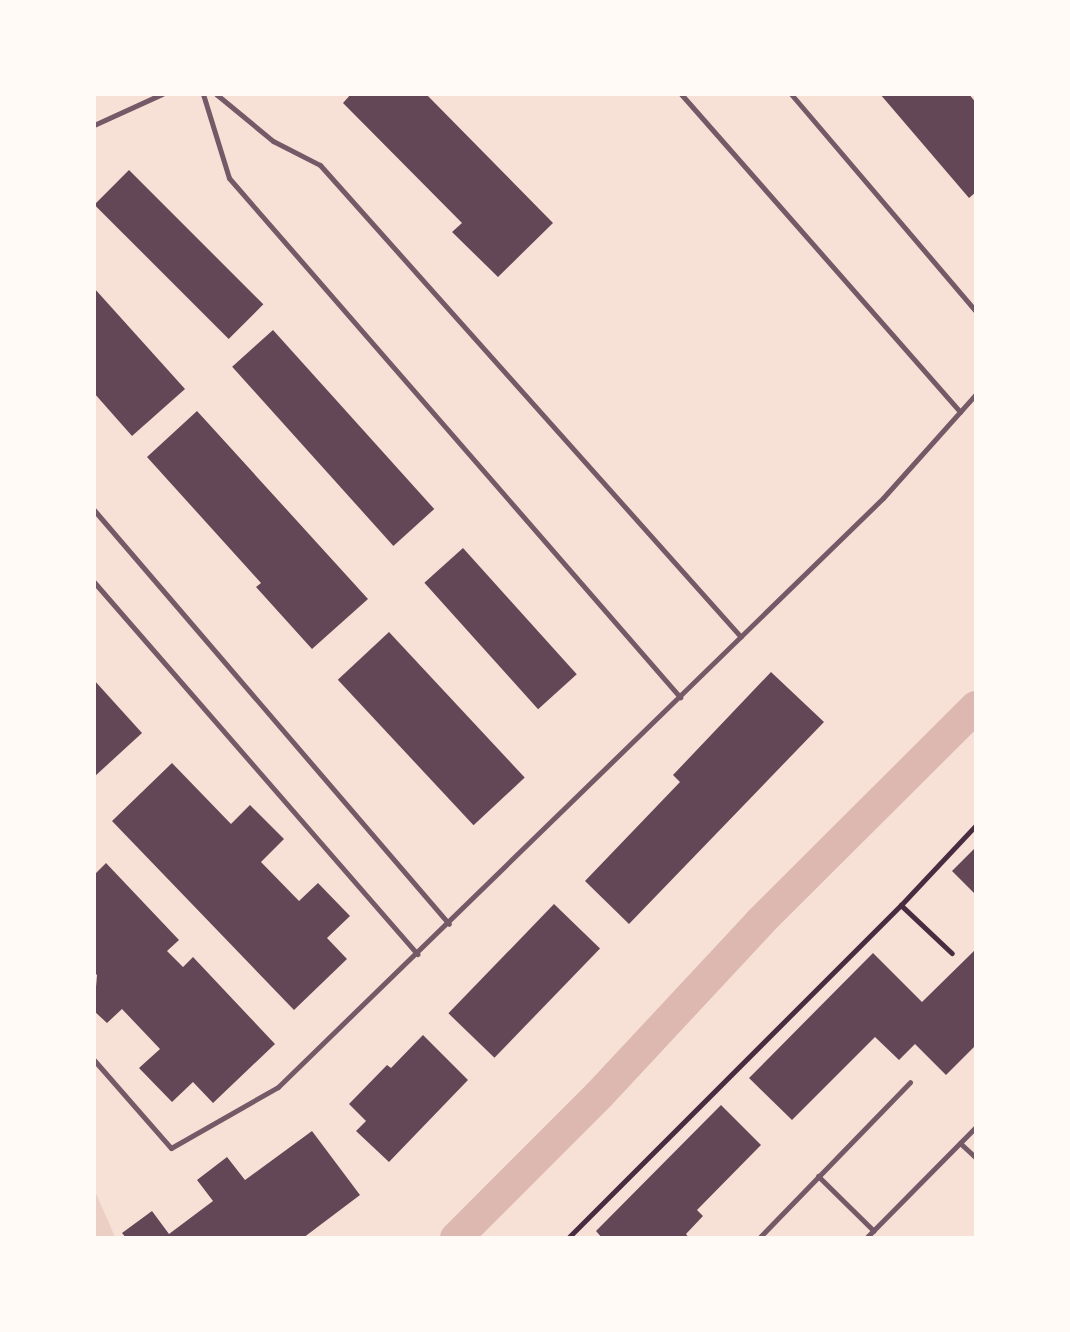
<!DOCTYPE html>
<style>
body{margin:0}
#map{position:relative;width:1070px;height:1332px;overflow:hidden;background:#f7e1d7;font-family:Ubuntu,sans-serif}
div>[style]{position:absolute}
.green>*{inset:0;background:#ebcfc5}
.canal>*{height:32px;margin:-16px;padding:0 16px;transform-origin:16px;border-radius:16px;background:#dcb8b0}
.building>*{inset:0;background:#644757;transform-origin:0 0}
.path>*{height:4.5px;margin:-2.25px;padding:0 2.25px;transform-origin:2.25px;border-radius:2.25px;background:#4a2c40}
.service>*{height:5px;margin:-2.5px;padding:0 2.5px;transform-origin:2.5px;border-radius:2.5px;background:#755966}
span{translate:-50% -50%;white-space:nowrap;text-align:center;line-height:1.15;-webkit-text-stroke:6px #fffaf5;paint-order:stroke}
.frame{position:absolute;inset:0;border:96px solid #fffaf5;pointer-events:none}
</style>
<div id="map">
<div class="green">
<i style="clip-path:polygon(94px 1191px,95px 1191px,115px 1237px,95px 1237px)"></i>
</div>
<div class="canal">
<i style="left:456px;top:1238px;width:202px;rotate:-45deg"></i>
<i style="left:599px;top:1095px;width:238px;rotate:-47deg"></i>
<i style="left:761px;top:921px;width:303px;rotate:-44.9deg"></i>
</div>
<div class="building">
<i style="clip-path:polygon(351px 94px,426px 94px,553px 223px,498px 277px,452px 232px,462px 223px,343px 103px)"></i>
<i style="clip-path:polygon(880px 94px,969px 94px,976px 103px,976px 192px,969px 198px)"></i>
<i style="left:129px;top:170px;width:190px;height:49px;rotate:45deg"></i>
<i style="clip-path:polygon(94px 288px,185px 389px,132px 436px,94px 393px)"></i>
<i style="left:273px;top:330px;width:241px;height:55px;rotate:48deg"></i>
<i style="clip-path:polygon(197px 411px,368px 599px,312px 649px,256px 587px,261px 583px,147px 457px)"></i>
<i style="left:463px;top:548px;width:170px;height:52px;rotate:48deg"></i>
<i style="left:389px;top:632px;width:199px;height:70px;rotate:47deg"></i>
<i style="clip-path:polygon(771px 672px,824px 722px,629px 924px,585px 881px,680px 782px,673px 775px)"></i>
<i style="clip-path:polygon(94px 680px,142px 733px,94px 777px)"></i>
<i style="clip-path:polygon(172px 763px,231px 824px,250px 805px,284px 839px,261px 862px,299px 901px,318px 883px,350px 916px,327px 938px,347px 959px,294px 1010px,112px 821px)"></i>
<i style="clip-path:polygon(976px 847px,976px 895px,952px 871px)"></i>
<i style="clip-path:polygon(106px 863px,179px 940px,167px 951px,183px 967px,193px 957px,275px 1044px,213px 1103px,193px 1082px,172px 1102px,139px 1068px,160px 1049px,122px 1009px,107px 1023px,94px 1011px,97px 975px,94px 972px,94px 875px)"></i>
<i style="left:554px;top:904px;width:64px;height:152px;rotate:44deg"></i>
<i style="clip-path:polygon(976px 949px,976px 1045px,946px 1075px,915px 1044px,899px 1060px,875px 1037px,792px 1120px,749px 1078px,873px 953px,922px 1002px)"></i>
<i style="clip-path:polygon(423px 1035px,468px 1080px,389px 1162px,356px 1131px,366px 1121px,349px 1104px,387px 1065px,391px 1068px)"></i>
<i style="clip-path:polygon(721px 1105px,761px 1145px,697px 1210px,703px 1216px,686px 1234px,689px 1238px,602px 1238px,596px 1231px)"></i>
<i style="clip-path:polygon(312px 1131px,360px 1195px,303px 1238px,126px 1238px,122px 1233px,152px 1211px,169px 1234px,213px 1201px,197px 1180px,227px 1157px,245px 1180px)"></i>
</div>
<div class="path">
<i style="left:901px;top:905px;width:70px;rotate:43.3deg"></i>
<i style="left:568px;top:1238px;width:471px;rotate:-45deg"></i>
<i style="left:901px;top:905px;width:110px;rotate:-46.8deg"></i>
</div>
<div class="service">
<i style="left:203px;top:94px;width:88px;rotate:72.8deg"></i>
<i style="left:229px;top:178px;width:688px;rotate:49.01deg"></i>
<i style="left:216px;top:94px;width:74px;rotate:39.5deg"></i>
<i style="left:273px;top:141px;width:53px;rotate:27.1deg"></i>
<i style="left:320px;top:165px;width:632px;rotate:48.27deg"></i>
<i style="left:681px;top:94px;width:423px;rotate:48.7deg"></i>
<i style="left:791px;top:94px;width:285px;rotate:49.6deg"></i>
<i style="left:94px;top:125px;width:75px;rotate:-24.5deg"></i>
<i style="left:94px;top:510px;width:545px;rotate:49.39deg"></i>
<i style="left:94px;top:582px;width:493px;rotate:49deg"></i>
<i style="left:94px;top:1060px;width:117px;rotate:48.8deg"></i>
<i style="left:171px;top:1148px;width:123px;rotate:-29.7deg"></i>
<i style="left:278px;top:1087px;width:844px;rotate:-44.23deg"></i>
<i style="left:883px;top:498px;width:140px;rotate:-48.2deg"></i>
<i style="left:960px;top:1143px;width:22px;rotate:43deg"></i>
<i style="left:818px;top:1176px;width:78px;rotate:44.5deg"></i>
<i style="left:759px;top:1238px;width:217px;rotate:-45.9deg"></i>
<i style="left:866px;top:1238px;width:156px;rotate:-45.3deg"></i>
</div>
<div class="frame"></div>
</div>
